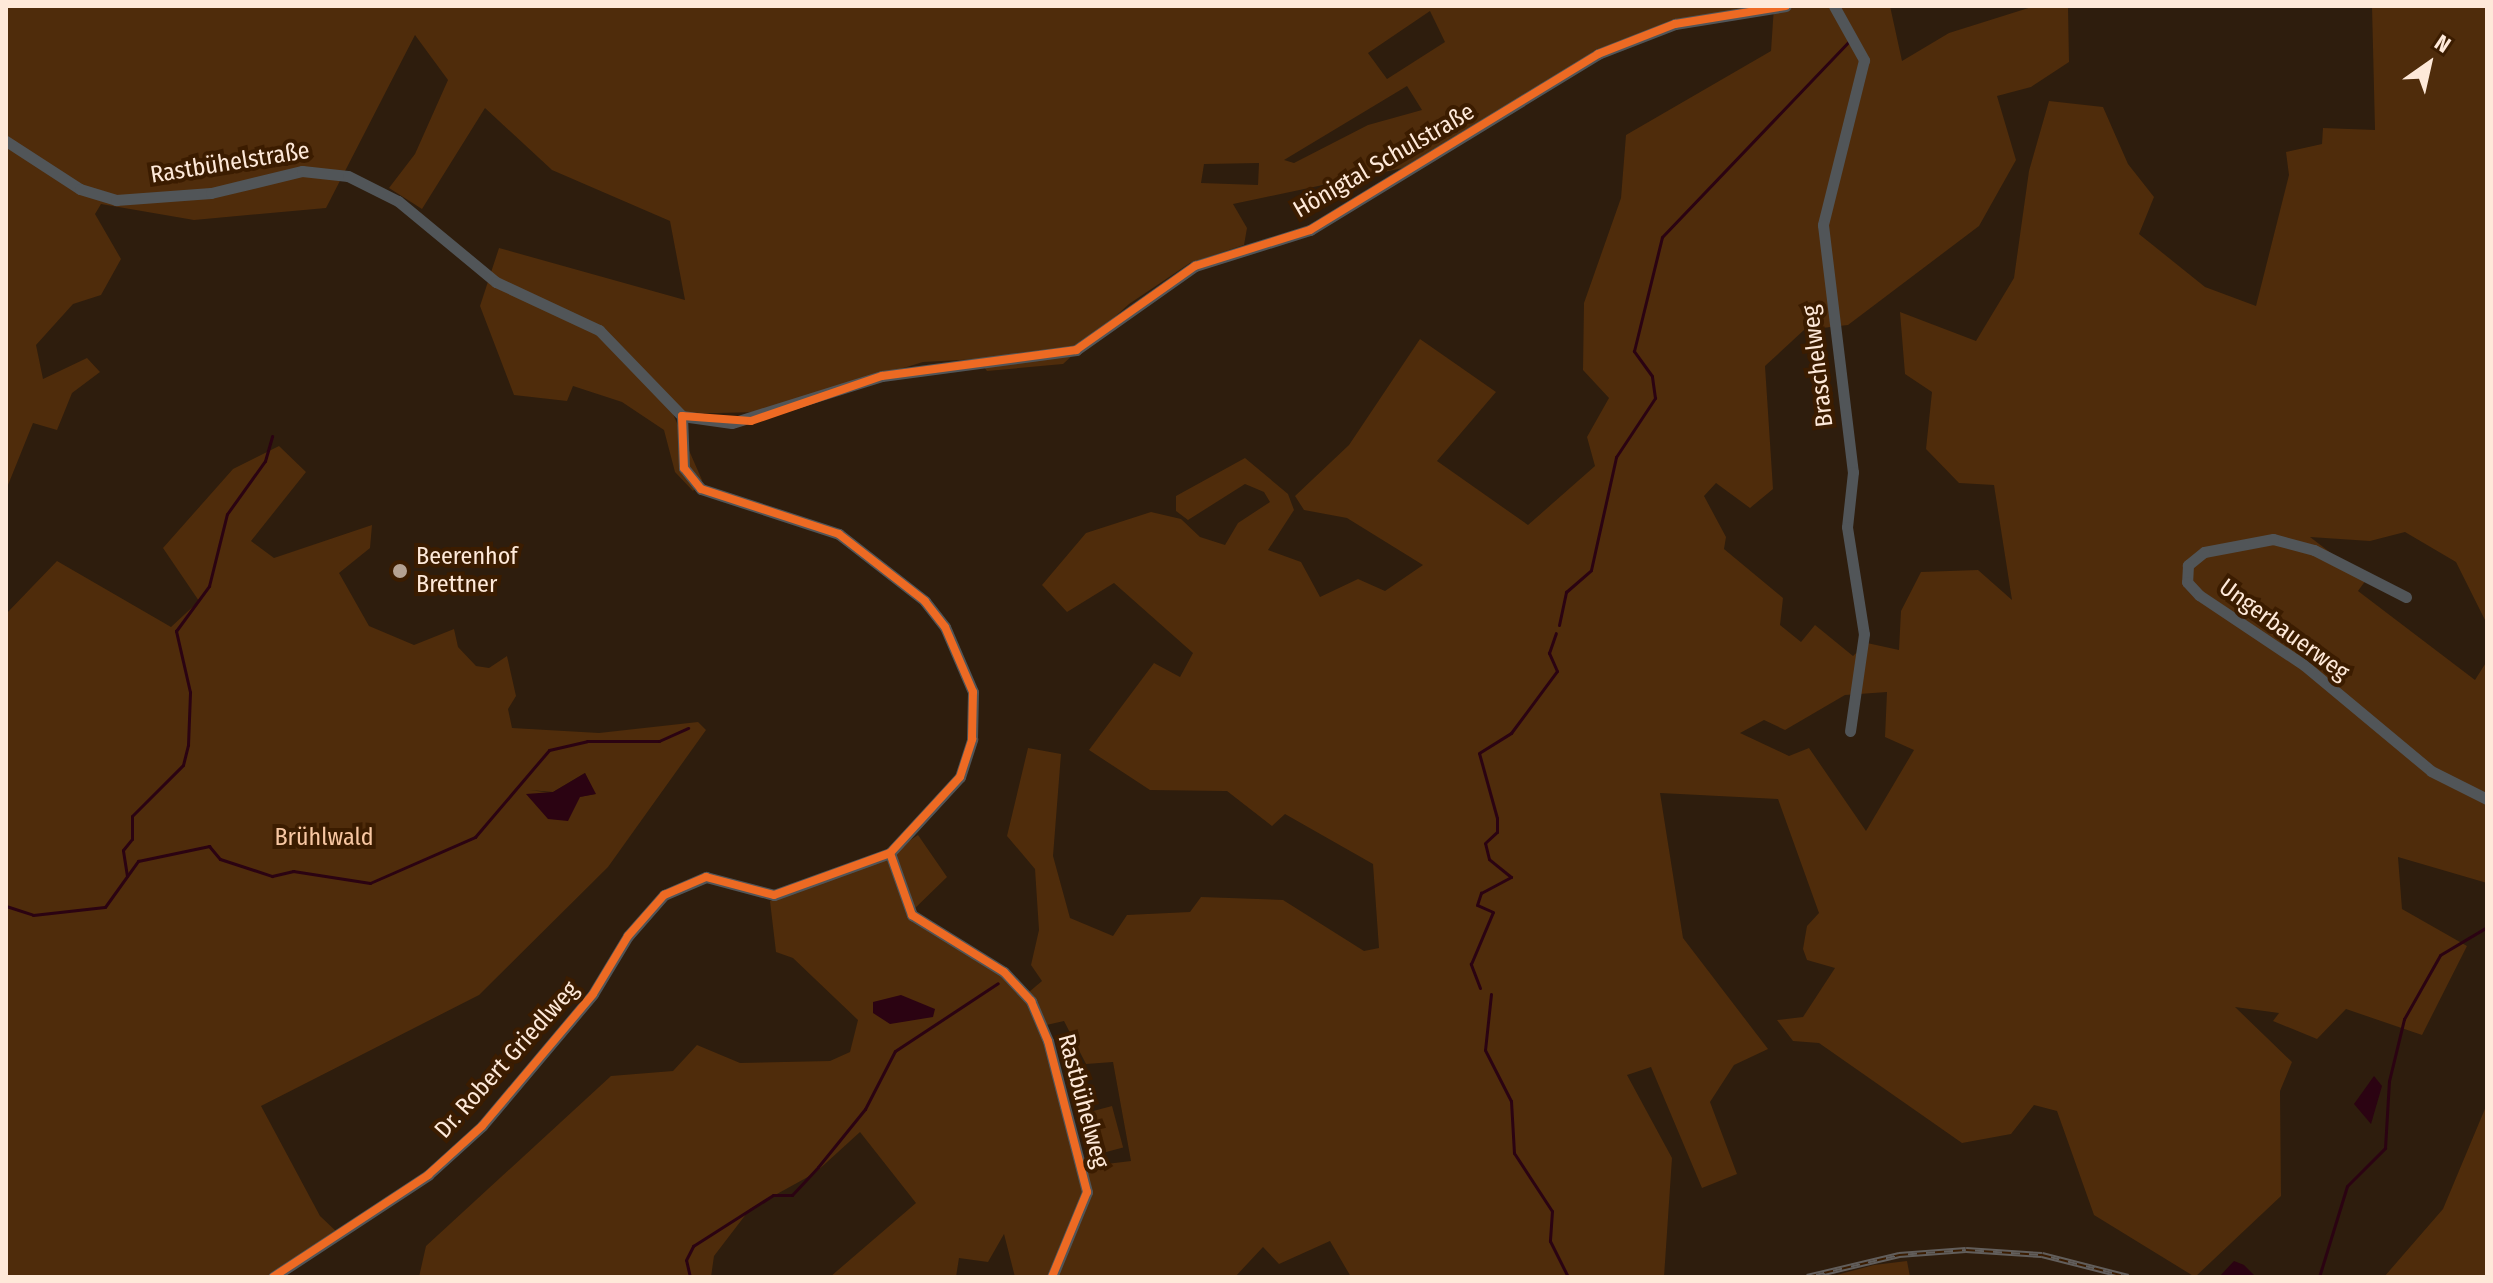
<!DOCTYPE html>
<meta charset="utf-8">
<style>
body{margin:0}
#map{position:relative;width:2493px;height:1283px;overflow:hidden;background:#2e1d0d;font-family:"Fira Sans Condensed",sans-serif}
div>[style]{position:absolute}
.green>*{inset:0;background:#4f2c0b;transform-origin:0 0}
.water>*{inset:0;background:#2b0312}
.stream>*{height:3px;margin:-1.5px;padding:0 1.5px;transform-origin:1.5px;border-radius:1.5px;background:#2b0312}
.minor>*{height:11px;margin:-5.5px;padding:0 5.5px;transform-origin:5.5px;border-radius:5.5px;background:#515558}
.rail>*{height:6px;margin-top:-3px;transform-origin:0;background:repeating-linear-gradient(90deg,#3b1c00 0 9px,#625e5b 0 18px);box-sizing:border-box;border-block:2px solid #625e5b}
.cycleway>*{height:8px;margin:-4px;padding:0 4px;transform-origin:4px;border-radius:4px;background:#ed6a23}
.dots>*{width:22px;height:22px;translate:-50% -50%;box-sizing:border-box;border:4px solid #3b1c00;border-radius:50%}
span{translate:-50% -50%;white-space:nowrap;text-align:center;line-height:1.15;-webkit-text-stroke:8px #3b1c00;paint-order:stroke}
.street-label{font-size:24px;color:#fee9d9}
.poi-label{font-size:24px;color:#fee9d9}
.left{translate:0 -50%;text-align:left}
.park-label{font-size:24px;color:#f8c7a2}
.frame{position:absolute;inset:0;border:8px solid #fee9d9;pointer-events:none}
.north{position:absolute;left:2389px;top:24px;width:80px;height:80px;-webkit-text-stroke:6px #3b1c00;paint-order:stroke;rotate:34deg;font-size:22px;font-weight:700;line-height:32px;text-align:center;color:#fee9d9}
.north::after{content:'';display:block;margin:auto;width:28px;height:36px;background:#fee9d9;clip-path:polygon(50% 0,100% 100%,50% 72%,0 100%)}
</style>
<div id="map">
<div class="green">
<i style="clip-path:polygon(evenodd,6px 6px,1761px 6px,1629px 40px,1403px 168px,1233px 204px,1247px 228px,1244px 245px,1190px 263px,1129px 304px,1063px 364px,987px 371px,978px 359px,923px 362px,760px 412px,673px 414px,702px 480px,693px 491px,675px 472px,664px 430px,622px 402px,573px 386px,567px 401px,514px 395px,480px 306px,499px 248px,685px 300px,670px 221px,552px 170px,485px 108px,422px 209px,389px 188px,415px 154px,448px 80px,415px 35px,326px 208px,194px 220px,101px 204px,95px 214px,121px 259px,101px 295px,73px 304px,36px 345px,43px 379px,87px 358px,100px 372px,72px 393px,57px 430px,33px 423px,6px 490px,6px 6px,1430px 11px,1445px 42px,1387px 79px,1368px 53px,1430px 11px,6px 6px,1407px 86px,1422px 110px,1368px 125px,1294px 163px,1284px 160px,1407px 86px,6px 6px,1259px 163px,1258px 185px,1201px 183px,1204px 164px,1259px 163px)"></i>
<i style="clip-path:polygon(evenodd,1774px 6px,1890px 6px,1902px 61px,1949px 33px,2035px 6px,2068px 6px,2069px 62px,2031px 87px,1997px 96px,2016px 160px,1979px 226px,1848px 325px,1804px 330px,1765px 366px,1773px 489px,1750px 508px,1716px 483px,1704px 496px,1726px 537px,1724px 549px,1783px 598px,1780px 625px,1801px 642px,1815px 625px,1853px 656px,1867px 643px,1899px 650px,1901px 611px,1921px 572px,1978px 570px,2012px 600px,1994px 485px,1959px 483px,1926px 449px,1932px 392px,1905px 374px,1900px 312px,1976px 341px,2014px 278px,2029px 171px,2049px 101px,2103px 107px,2128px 164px,2154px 197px,2139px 234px,2205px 287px,2256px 306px,2289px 175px,2286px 152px,2322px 144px,2323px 128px,2375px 130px,2372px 6px,2487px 6px,2487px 624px,2456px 562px,2405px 532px,2370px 541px,2310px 537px,2366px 580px,2358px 591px,2475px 680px,2487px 661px,2487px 883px,2398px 857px,2402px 909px,2467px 946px,2422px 1035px,2346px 1009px,2317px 1039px,2273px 1021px,2279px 1013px,2235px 1007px,2292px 1062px,2280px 1091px,2281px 1196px,2195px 1277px,2094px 1215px,2057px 1111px,2034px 1105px,2011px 1134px,1962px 1143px,1819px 1043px,1793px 1041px,1777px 1020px,1803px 1017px,1835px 968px,1807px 960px,1803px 949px,1807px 926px,1819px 913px,1778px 799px,1660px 793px,1683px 938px,1768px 1049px,1734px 1065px,1710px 1102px,1737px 1174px,1702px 1188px,1651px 1067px,1627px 1075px,1672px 1158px,1664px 1277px,1351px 1277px,1330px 1241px,1279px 1264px,1263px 1247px,1235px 1277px,1015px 1277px,1004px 1234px,988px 1262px,959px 1258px,956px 1277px,830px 1277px,916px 1203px,860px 1132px,815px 1173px,750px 1209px,714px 1256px,711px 1277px,419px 1277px,426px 1246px,611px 1076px,673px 1071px,697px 1045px,740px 1063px,830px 1061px,850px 1052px,858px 1020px,793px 958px,776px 952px,770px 901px,875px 864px,918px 835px,947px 877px,907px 916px,1029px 992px,1042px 981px,1031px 965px,1039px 930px,1035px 869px,1007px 836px,1028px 748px,1061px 754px,1053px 856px,1070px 918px,1113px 936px,1127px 915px,1190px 912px,1201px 897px,1283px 900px,1364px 951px,1379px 948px,1373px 864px,1285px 814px,1272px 826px,1227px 791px,1150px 790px,1089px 750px,1154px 663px,1180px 677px,1193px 653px,1114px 583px,1067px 612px,1042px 585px,1086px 533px,1151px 512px,1181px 519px,1200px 537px,1225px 545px,1238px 523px,1270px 502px,1264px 492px,1245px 484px,1188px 520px,1176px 511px,1176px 496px,1245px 458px,1288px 494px,1294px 510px,1268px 550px,1301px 562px,1320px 597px,1358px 579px,1385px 591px,1423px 565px,1347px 518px,1304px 510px,1295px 496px,1349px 445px,1420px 339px,1496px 392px,1437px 461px,1528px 525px,1595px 466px,1587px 437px,1609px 398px,1583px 370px,1584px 303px,1621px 198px,1626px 135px,1771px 51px,1774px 6px,1887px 692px,1885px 737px,1914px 750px,1866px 831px,1809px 748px,1789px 756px,1740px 733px,1764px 720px,1785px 730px,1845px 695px,1887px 692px,1774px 6px,1064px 1021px,1086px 1064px,1113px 1062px,1131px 1161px,1082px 1167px,1042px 1026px,1064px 1021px)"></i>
<i style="clip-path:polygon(evenodd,279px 446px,306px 472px,251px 541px,274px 558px,372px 525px,370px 548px,339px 573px,369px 626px,414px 645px,454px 629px,458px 647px,476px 666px,489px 668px,507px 656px,516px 696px,508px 709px,512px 728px,599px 733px,698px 722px,706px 730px,608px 867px,479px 995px,261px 1106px,320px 1216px,338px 1233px,273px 1277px,6px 1277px,6px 614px,57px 561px,171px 627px,199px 601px,163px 548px,233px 469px,279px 446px,585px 773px,595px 794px,579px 797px,530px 790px,553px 792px,585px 773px)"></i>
<i style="clip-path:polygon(2487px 1104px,2487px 1277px,2384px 1277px,2443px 1209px)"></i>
<i style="left:1112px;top:1106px;width:43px;height:31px;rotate:75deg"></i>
<i style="clip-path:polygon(1907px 1261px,1910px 1277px,1829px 1277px,1874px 1265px)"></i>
</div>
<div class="water">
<i style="clip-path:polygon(585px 773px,596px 794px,580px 797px,568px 821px,548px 819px,526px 794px,553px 792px)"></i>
<i style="clip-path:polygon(901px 995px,935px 1009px,933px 1017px,890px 1024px,873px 1013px,873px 1002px)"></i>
<i style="clip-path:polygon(2374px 1076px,2382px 1086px,2371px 1124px,2354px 1104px)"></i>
<i style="clip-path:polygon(2234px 1261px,2244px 1265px,2256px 1277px,2219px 1277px)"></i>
</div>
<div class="stream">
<i style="left:1559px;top:625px;width:34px;rotate:-78deg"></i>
<i style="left:1566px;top:592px;width:33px;rotate:-41deg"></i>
<i style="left:1591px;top:570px;width:116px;rotate:-77.5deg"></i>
<i style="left:1616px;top:457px;width:71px;rotate:-56.5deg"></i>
<i style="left:1655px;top:398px;width:22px;rotate:-98deg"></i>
<i style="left:1652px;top:376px;width:31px;rotate:-126deg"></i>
<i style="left:1634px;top:351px;width:117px;rotate:-76.2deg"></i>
<i style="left:1662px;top:237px;width:271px;rotate:-46.3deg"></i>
<i style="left:127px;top:876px;width:26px;rotate:-99deg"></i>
<i style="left:123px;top:850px;width:14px;rotate:-51deg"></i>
<i style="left:132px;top:839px;width:23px;rotate:-90deg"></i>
<i style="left:132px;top:816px;width:72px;rotate:-45deg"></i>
<i style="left:183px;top:765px;width:21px;rotate:-76deg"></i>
<i style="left:188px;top:745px;width:53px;rotate:-87.8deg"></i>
<i style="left:190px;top:692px;width:63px;rotate:-102.9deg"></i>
<i style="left:176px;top:631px;width:56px;rotate:-53.7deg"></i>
<i style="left:209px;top:586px;width:74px;rotate:-76deg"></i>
<i style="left:227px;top:514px;width:65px;rotate:-54.4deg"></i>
<i style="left:265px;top:461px;width:26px;rotate:-74deg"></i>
<i style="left:6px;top:906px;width:28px;rotate:18deg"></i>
<i style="left:33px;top:915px;width:72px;rotate:-6.3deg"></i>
<i style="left:105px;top:907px;width:57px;rotate:-54.3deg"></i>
<i style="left:138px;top:861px;width:73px;rotate:-11.9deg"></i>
<i style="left:209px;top:846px;width:17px;rotate:50deg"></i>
<i style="left:220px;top:859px;width:55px;rotate:18.1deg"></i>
<i style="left:272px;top:876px;width:22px;rotate:-13deg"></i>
<i style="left:293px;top:871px;width:78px;rotate:8.9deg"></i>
<i style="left:370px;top:883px;width:115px;rotate:-23.7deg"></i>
<i style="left:475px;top:837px;width:114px;rotate:-49.6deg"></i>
<i style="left:549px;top:750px;width:39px;rotate:-13deg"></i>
<i style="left:587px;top:741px;width:72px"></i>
<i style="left:659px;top:741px;width:32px;rotate:-24deg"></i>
<i style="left:1480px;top:988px;width:26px;rotate:-111deg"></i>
<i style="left:1471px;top:964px;width:56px;rotate:-67.1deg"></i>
<i style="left:1493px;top:912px;width:17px;rotate:-156deg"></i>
<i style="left:1477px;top:905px;width:13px;rotate:-72deg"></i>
<i style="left:1481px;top:893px;width:34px;rotate:-28deg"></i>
<i style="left:1511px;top:877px;width:28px;rotate:-141deg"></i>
<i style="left:1489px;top:859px;width:16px;rotate:-104deg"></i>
<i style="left:1485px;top:843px;width:16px;rotate:-43deg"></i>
<i style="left:1497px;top:832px;width:14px;rotate:-90deg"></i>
<i style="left:1497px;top:818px;width:67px;rotate:-105.5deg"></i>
<i style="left:1479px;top:753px;width:38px;rotate:-32deg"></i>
<i style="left:1511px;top:733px;width:77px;rotate:-53.4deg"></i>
<i style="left:1557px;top:671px;width:20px;rotate:-114deg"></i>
<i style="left:1549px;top:653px;width:21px;rotate:-71deg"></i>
<i style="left:1491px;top:994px;width:56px;rotate:96.1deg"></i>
<i style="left:1485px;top:1050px;width:57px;rotate:63deg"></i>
<i style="left:1511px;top:1101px;width:52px;rotate:86.7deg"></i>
<i style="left:1514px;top:1153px;width:69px;rotate:56.8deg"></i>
<i style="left:1552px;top:1211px;width:30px;rotate:94deg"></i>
<i style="left:1550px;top:1241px;width:40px;rotate:63.4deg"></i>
<i style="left:690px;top:1277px;width:17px;rotate:-103deg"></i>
<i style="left:686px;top:1260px;width:16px;rotate:-63deg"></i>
<i style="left:693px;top:1246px;width:95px;rotate:-32.5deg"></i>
<i style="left:773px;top:1195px;width:19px"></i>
<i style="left:792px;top:1195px;width:38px;rotate:-47deg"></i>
<i style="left:818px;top:1167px;width:75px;rotate:-51deg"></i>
<i style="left:865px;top:1109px;width:65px;rotate:-62.7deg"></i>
<i style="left:895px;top:1051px;width:123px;rotate:-33.4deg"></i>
<i style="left:2319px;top:1277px;width:95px;rotate:-72.9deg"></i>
<i style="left:2347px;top:1186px;width:54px;rotate:-45deg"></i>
<i style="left:2385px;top:1148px;width:67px;rotate:-86.6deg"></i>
<i style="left:2389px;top:1081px;width:64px;rotate:-76.4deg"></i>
<i style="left:2404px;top:1019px;width:73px;rotate:-60.6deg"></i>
<i style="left:2440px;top:955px;width:55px;rotate:-30.8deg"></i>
</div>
<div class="minor">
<i style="left:1834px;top:6px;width:62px;rotate:60.9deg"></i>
<i style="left:1864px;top:60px;width:170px;rotate:104deg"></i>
<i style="left:1823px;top:225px;width:249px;rotate:83.1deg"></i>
<i style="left:1853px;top:472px;width:55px;rotate:96.2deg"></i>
<i style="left:1847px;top:527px;width:108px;rotate:81deg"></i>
<i style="left:1864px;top:634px;width:98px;rotate:98.2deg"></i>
<i style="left:6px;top:141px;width:88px;rotate:33deg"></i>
<i style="left:80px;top:189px;width:38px;rotate:17deg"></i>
<i style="left:116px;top:200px;width:95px;rotate:-4.2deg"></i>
<i style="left:211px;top:193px;width:94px;rotate:-13.6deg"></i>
<i style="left:302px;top:171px;width:46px;rotate:6.2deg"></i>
<i style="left:348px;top:176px;width:56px;rotate:26.6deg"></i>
<i style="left:398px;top:201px;width:127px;rotate:39.6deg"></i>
<i style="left:496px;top:282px;width:114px;rotate:25deg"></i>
<i style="left:599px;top:330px;width:120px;rotate:46deg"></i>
<i style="left:682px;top:416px;width:50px;rotate:8deg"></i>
<i style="left:732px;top:423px;width:157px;rotate:-17.4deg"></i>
<i style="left:882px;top:376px;width:196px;rotate:-7.6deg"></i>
<i style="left:1076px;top:350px;width:146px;rotate:-35.2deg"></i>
<i style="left:1195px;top:266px;width:121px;rotate:-17.4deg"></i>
<i style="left:1310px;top:230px;width:338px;rotate:-31.4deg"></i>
<i style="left:1598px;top:54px;width:83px;rotate:-21.3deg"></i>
<i style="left:1675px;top:24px;width:112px;rotate:-9.2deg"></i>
<i style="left:2406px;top:597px;width:103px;rotate:-152.9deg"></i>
<i style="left:2314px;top:550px;width:42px;rotate:-165deg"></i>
<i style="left:2273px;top:539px;width:70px;rotate:169.3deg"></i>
<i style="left:2204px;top:552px;width:21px;rotate:141deg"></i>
<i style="left:2188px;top:565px;width:17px;rotate:93deg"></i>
<i style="left:2187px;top:582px;width:18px;rotate:47deg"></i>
<i style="left:2199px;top:595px;width:126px;rotate:33.7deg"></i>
<i style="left:2304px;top:665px;width:165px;rotate:39.8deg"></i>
<i style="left:2431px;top:771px;width:63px;rotate:26.6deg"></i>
<i style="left:890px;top:853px;width:66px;rotate:70.5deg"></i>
<i style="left:912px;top:915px;width:108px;rotate:31.8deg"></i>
<i style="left:1004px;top:972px;width:40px;rotate:47deg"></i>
<i style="left:1031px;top:1001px;width:43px;rotate:67deg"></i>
<i style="left:1048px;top:1041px;width:156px;rotate:75.5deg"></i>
<i style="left:1087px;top:1192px;width:92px;rotate:112.4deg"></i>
<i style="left:273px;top:1277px;width:186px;rotate:-33.3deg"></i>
<i style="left:428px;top:1175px;width:73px;rotate:-42.2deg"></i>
<i style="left:482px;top:1126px;width:172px;rotate:-49.9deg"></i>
<i style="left:593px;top:994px;width:68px;rotate:-58.9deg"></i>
<i style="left:628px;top:936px;width:55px;rotate:-48.7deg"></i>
<i style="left:664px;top:895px;width:46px;rotate:-23.2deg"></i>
<i style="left:706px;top:877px;width:70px;rotate:14.8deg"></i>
<i style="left:774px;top:895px;width:123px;rotate:-19.9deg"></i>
<i style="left:890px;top:853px;width:103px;rotate:-47.4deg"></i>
<i style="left:960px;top:777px;width:40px;rotate:-72deg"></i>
<i style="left:972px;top:739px;width:47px;rotate:-88.8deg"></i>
<i style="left:973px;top:692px;width:71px;rotate:-113.3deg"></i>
<i style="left:945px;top:627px;width:33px;rotate:-128deg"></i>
<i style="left:925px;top:601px;width:109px;rotate:-142.1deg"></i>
<i style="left:839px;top:534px;width:145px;rotate:-161.9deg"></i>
<i style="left:701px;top:489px;width:27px;rotate:-129deg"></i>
<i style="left:684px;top:468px;width:52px;rotate:-92.2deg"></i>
</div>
<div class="rail">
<i style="left:1807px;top:1277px;width:95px;rotate:-13.4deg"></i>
<i style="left:1899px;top:1255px;width:67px;rotate:-4.3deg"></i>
<i style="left:1966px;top:1250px;width:76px;rotate:3.8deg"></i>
<i style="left:2042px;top:1255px;width:89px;rotate:14.3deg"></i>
</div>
<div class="cycleway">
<i style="left:890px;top:853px;width:66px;rotate:70.5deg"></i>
<i style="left:912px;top:915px;width:108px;rotate:31.8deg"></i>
<i style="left:1004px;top:972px;width:40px;rotate:47deg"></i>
<i style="left:1031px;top:1001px;width:43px;rotate:67deg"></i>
<i style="left:1048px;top:1041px;width:156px;rotate:75.5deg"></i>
<i style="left:1087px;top:1192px;width:92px;rotate:112.4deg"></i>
<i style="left:273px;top:1277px;width:186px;rotate:-33.3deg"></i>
<i style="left:428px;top:1175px;width:73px;rotate:-42.2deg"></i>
<i style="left:482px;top:1126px;width:172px;rotate:-49.9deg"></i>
<i style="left:593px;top:994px;width:68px;rotate:-58.9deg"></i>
<i style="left:628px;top:936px;width:55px;rotate:-48.7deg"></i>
<i style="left:664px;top:895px;width:46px;rotate:-23.2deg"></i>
<i style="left:706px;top:877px;width:70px;rotate:14.8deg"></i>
<i style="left:774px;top:895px;width:123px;rotate:-19.9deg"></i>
<i style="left:890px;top:853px;width:103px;rotate:-47.4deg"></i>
<i style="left:960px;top:777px;width:40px;rotate:-72deg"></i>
<i style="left:972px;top:739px;width:47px;rotate:-88.8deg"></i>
<i style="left:973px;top:692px;width:71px;rotate:-113.3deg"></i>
<i style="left:945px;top:627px;width:33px;rotate:-128deg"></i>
<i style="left:925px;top:601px;width:109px;rotate:-142.1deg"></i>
<i style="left:839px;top:534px;width:145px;rotate:-161.9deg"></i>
<i style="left:701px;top:489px;width:27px;rotate:-129deg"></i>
<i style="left:684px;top:468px;width:52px;rotate:-92.2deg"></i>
<i style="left:682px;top:416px;width:69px;rotate:4.1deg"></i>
<i style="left:751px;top:421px;width:139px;rotate:-19deg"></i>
<i style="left:882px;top:376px;width:196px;rotate:-7.6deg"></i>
<i style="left:1076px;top:350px;width:146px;rotate:-35.2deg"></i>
<i style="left:1195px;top:266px;width:121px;rotate:-17.4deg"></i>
<i style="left:1310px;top:230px;width:338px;rotate:-31.4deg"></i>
<i style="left:1598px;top:54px;width:83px;rotate:-21.3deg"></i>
<i style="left:1675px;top:24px;width:112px;rotate:-9.2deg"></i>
</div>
<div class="dots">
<i style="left:400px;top:571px;background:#b5a292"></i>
</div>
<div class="street-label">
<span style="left:1384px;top:161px;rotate:-30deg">Hönigtal Schulstraße</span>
<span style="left:230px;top:163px;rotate:-9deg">Rastbühelstraße</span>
<span style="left:1818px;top:366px;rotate:-97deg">Braschelweg</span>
<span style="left:2284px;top:630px;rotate:36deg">Ungerbauerweg</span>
<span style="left:507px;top:1060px;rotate:-48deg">Dr. Robert Griedlweg</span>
<span style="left:1083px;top:1101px;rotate:75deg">Rastbühelweg</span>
</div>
<div class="poi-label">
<span class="left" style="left:416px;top:571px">Beerenhof<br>Brettner</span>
</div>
<div class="park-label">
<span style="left:324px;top:838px">Brühlwald</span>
</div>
<div class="frame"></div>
<div class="north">N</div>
</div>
